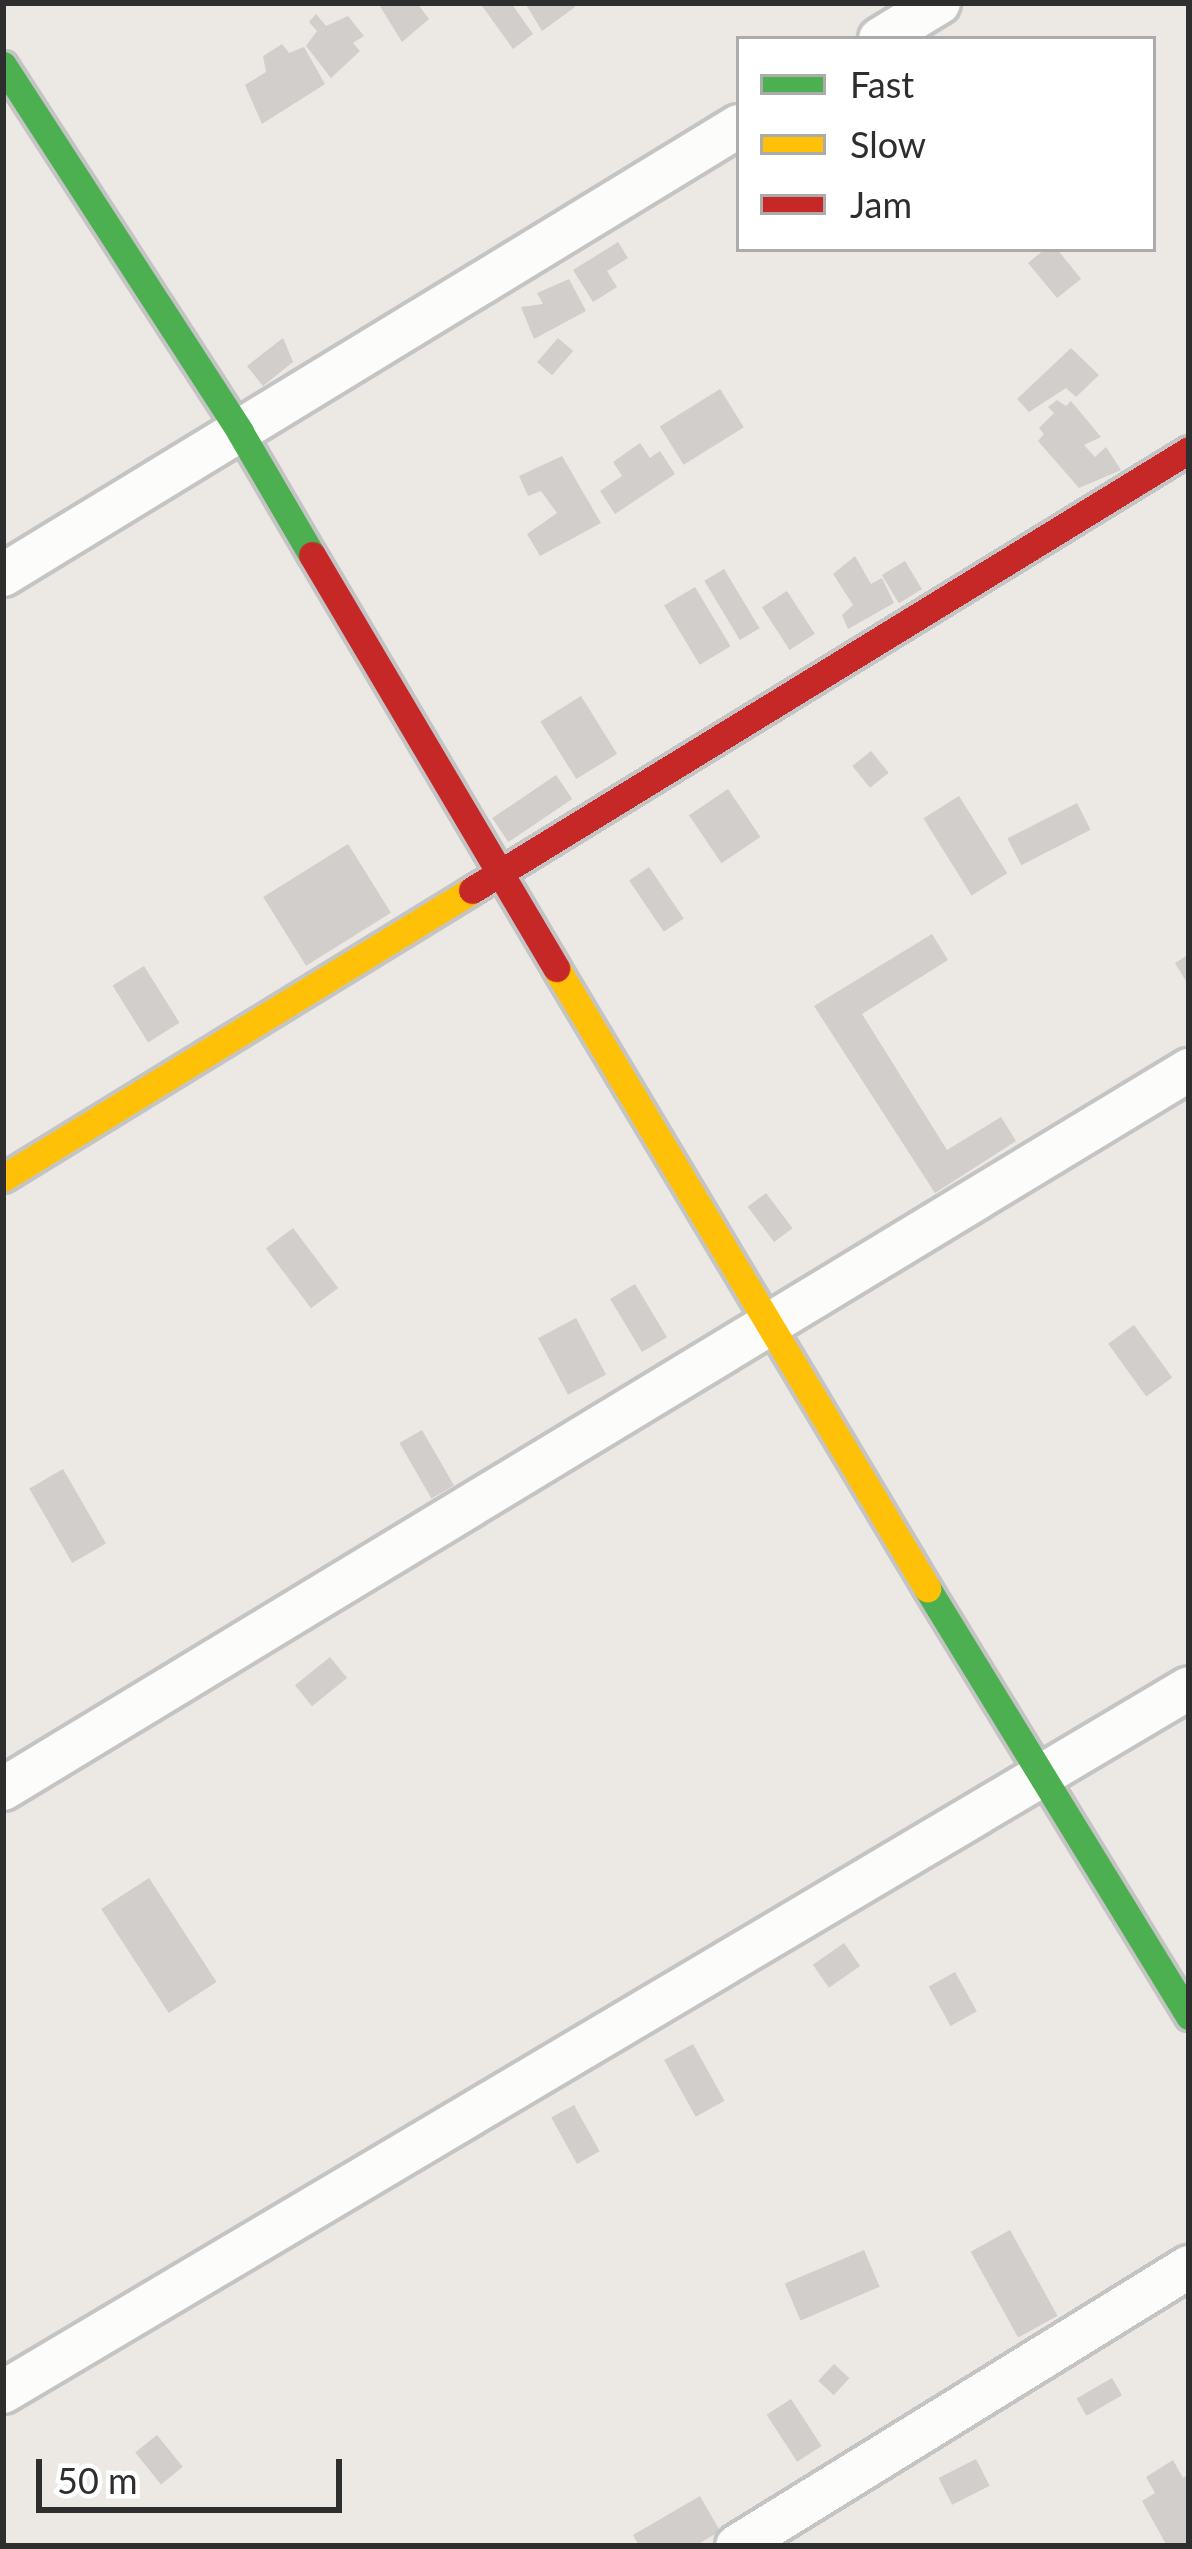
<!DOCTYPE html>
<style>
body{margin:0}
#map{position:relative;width:1192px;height:2549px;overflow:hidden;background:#ece8e4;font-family:Lato,sans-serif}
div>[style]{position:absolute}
.building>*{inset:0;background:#d1cecb;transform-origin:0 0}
.roads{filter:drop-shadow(3px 0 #c5c4c5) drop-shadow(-3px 0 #c5c4c5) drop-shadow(0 3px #c5c4c5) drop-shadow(0 -3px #c5c4c5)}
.street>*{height:42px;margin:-21px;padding:0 21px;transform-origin:21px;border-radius:21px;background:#fcfcfb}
.fast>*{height:27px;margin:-13.5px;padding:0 13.5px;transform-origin:13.5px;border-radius:13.5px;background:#4caf50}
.slow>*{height:27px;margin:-13.5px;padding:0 13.5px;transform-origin:13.5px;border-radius:13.5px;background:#ffc107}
.jam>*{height:27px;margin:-13.5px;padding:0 13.5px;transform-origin:13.5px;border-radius:13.5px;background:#c62828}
span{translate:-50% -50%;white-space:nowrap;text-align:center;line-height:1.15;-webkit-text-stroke:12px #fff;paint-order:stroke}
.frame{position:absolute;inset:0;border:6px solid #2e2e2e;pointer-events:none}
.legend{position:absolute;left:736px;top:36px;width:420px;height:216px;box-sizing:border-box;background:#fff;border:3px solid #ababab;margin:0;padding:15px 21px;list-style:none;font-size:36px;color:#2e2e2e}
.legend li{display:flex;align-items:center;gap:24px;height:60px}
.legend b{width:60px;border:3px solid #ababab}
.scale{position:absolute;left:36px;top:2459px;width:306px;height:54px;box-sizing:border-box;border:6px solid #2e2e2e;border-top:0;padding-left:15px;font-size:36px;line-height:42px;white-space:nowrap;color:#2e2e2e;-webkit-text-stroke:9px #fff;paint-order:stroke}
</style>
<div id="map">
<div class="building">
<i style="clip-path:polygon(378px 3px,417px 3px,429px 19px,402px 42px)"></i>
<i style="clip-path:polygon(480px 3px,511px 3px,533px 34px,513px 49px)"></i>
<i style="clip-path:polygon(525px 3px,573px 3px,575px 7px,542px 31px)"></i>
<i style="clip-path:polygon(316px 14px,326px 26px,348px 16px,364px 36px,353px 43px,360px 51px,331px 78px,306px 46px,317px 31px,309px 22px)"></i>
<i style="clip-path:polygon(282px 44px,289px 53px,304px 47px,325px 84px,262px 124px,245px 85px,266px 72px,263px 56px)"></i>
<i style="clip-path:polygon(618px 242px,628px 258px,607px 271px,617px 287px,593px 302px,573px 270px)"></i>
<i style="clip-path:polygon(1045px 249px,1057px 249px,1081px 279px,1057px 298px,1028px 263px)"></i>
<i style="clip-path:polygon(569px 279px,586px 311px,534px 339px,521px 307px,543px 304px,537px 293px)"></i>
<i style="clip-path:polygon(283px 338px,293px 362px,263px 386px,247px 366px)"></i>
<i style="left:558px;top:338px;width:20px;height:32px;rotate:41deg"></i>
<i style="clip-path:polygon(1071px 348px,1099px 375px,1076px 397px,1066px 388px,1029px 412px,1017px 399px)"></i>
<i style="left:720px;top:389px;width:45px;height:71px;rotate:58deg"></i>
<i style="clip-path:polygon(1057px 400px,1066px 406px,1071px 401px,1101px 437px,1084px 445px,1095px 457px,1106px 447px,1121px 470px,1079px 488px,1038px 441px,1044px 434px,1039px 428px,1054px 413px,1048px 407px)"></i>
<i style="clip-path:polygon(640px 443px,650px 458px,660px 451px,675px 474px,615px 514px,600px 491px,622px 476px,613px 462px)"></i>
<i style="clip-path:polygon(562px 456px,601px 523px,540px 556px,527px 534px,557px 513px,541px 491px,528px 496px,519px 476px)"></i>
<i style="clip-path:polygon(855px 556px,871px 584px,882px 578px,894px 603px,848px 629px,842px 615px,853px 605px,833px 574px)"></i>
<i style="left:905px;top:561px;width:33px;height:27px;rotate:59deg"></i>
<i style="left:724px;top:569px;width:69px;height:23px;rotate:59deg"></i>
<i style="left:695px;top:587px;width:69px;height:36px;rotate:59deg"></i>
<i style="left:787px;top:591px;width:51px;height:30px;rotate:57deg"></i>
<i style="left:581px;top:696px;width:68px;height:48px;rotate:58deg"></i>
<i style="left:871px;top:751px;width:28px;height:24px;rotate:51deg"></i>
<i style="left:556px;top:775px;width:29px;height:77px;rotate:56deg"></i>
<i style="left:728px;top:789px;width:58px;height:47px;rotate:56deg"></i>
<i style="left:959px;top:796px;width:91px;height:42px;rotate:58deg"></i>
<i style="left:1077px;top:803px;width:30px;height:78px;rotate:63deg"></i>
<i style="left:348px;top:844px;width:81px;height:100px;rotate:58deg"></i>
<i style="left:649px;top:867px;width:62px;height:24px;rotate:56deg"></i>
<i style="clip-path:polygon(932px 934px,948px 960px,862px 1014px,947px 1150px,1001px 1117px,1016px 1141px,935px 1193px,814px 1006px)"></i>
<i style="clip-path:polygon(1189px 954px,1189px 986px,1175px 963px)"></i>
<i style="left:144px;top:966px;width:67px;height:37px;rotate:58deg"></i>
<i style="left:766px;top:1193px;width:44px;height:23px;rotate:53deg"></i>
<i style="left:293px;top:1228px;width:75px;height:34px;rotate:53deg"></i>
<i style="left:635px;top:1284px;width:62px;height:29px;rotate:59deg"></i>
<i style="left:576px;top:1318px;width:64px;height:43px;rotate:62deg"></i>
<i style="left:1134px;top:1325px;width:65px;height:32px;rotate:54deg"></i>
<i style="left:422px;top:1430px;width:64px;height:26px;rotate:60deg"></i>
<i style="left:63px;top:1469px;width:86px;height:39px;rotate:60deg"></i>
<i style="left:330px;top:1657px;width:27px;height:45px;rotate:51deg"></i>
<i style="left:149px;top:1878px;width:124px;height:57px;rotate:57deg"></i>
<i style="left:844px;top:1943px;width:28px;height:38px;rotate:55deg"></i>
<i style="left:955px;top:1972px;width:45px;height:30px;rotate:61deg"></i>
<i style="left:693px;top:2044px;width:65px;height:33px;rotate:61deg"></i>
<i style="left:574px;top:2105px;width:53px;height:26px;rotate:61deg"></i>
<i style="left:1010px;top:2230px;width:98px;height:45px;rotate:61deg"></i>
<i style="left:864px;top:2250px;width:40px;height:86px;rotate:67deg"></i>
<i style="left:834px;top:2364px;width:21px;height:23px;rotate:43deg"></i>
<i style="left:1112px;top:2378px;width:20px;height:41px;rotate:60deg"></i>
<i style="left:791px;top:2399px;width:56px;height:29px;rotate:57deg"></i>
<i style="left:157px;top:2435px;width:41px;height:28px;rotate:51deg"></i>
<i style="left:976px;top:2459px;width:30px;height:42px;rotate:63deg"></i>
<i style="clip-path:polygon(1173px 2460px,1183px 2478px,1189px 2474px,1189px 2541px,1182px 2546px,1167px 2546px,1142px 2501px,1155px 2493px,1146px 2477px)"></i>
<i style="clip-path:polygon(700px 2496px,720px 2531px,695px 2546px,639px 2546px,633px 2535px)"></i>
</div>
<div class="roads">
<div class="street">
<i style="left:880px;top:39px;width:69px;rotate:-31.4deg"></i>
<i style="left:3px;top:575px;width:862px;rotate:-31.39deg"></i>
<i style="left:3px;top:1789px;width:1387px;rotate:-31.23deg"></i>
<i style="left:3px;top:2392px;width:1379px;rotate:-30.69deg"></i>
<i style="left:737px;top:2546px;width:531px;rotate:-31.69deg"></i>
</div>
<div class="fast">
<i style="left:3px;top:65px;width:437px;rotate:57.1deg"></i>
<i style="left:240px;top:432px;width:143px;rotate:59.7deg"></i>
<i style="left:927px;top:1588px;width:502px;rotate:58.53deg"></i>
</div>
<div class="slow">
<i style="left:556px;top:968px;width:723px;rotate:59.1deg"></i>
<i style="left:3px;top:1178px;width:550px;rotate:-31.55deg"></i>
</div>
<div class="jam">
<i style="left:312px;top:555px;width:480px;rotate:59.4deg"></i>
<i style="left:472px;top:890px;width:841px;rotate:-31.54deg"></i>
</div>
</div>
<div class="frame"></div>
<ul class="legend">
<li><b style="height:15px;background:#4caf50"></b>Fast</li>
<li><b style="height:15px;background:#ffc107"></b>Slow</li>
<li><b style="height:15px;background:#c62828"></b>Jam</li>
</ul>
<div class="scale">50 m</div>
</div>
